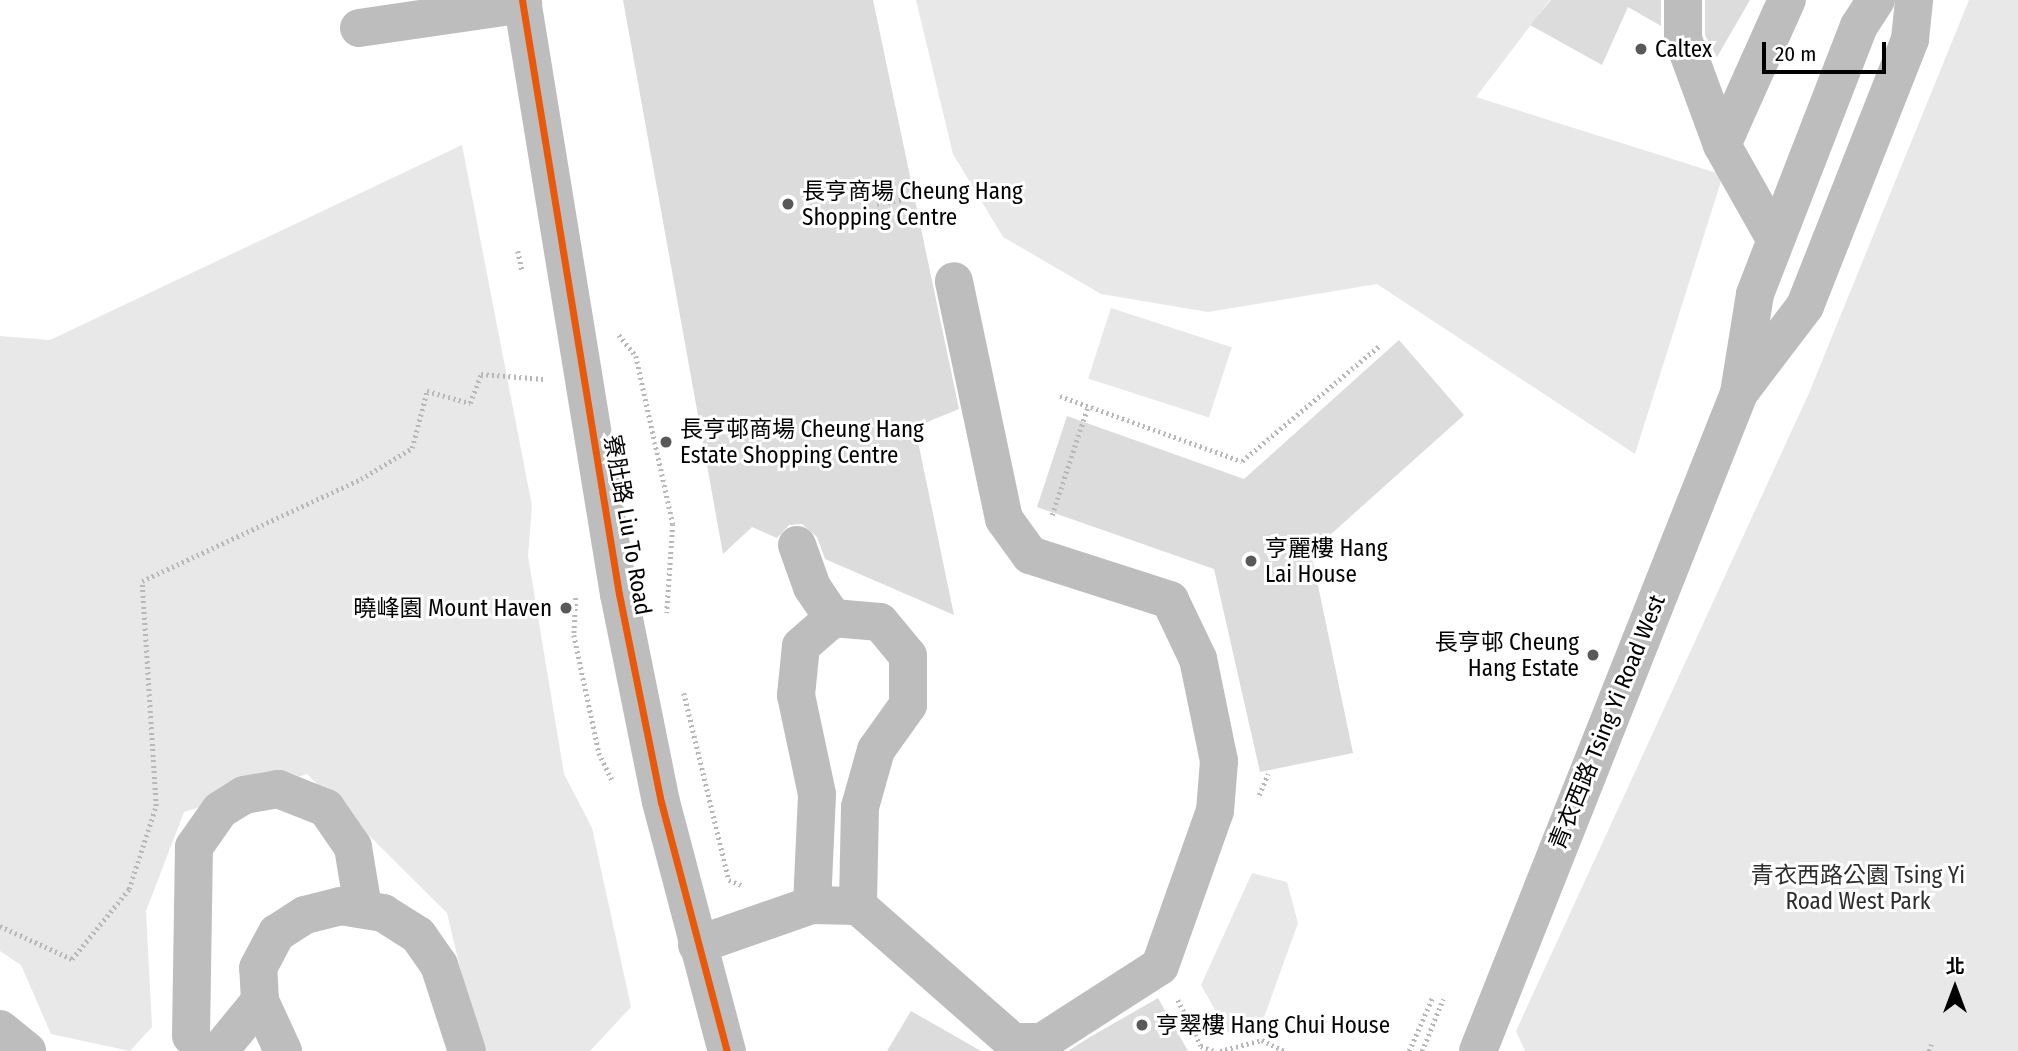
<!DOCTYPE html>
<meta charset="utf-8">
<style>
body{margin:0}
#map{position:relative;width:2018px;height:1051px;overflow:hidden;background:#fff;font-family:"Fira Sans Condensed","Noto Sans TC",sans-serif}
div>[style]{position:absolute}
.green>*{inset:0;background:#e8e8e8;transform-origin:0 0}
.building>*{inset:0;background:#dcdcdc}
.path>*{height:4.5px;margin-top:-2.25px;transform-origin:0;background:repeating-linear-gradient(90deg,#b8b8b8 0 2px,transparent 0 5.5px)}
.minor>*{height:38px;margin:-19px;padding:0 19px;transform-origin:19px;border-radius:19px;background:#bdbdbd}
.major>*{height:38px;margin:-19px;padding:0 19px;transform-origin:19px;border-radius:19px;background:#bdbdbd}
.cycleway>*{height:7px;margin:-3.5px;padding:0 3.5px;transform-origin:3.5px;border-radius:3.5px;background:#e8590c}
.dots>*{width:19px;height:19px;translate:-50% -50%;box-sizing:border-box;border:4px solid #fff;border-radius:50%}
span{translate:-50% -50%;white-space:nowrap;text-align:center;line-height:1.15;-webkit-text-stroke:6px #fff;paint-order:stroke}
.poi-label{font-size:23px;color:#000}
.left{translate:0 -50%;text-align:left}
.right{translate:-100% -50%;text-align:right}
.street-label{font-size:23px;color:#000}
.park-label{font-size:23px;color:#2d2d2d}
.north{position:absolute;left:1920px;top:953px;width:70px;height:70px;-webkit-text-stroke:5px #fff;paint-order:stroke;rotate:0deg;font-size:19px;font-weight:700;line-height:28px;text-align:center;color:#000}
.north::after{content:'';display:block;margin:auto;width:24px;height:32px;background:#000;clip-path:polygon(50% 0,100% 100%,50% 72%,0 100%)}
.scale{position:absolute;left:1762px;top:42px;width:124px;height:32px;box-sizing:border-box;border:4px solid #000;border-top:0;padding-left:9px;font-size:21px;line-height:24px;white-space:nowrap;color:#000;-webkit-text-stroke:5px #fff;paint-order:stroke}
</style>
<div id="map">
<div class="green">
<i style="clip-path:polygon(916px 0,1550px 0,1476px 97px,1723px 175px,1635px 454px,1377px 284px,1208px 312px,1101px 294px,1003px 237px,953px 154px)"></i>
<i style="clip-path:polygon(1969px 0,2018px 0,2018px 1051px,1525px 1051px,1516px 1031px,1809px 393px)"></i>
<i style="clip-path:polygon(462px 145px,532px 506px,528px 556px,564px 774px,592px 828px,631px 1007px,590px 1051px,480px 1051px,447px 913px,307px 774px,184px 812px,146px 911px,152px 1027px,130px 1051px,51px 1034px,21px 965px,0 951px,0 336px,50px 340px)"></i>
<i style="left:1111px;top:308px;width:127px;height:74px;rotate:18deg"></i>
<i style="clip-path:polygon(1252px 873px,1287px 882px,1298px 923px,1262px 1023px,1228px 1033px,1201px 985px)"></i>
</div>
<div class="building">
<i style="clip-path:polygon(623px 0,873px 0,959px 409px,915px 427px,954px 615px,825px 559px,817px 537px,802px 524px,789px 525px,777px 538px,752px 527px,723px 554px)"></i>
<i style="clip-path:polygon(1551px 0,1661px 0,1661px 26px,1628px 7px,1602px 65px,1530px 25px)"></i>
<i style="clip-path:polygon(1705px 0,1750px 0,1717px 57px,1705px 35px)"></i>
<i style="clip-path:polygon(1399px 340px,1464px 415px,1311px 552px,1353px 753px,1260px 772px,1214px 569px,1037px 507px,1067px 416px,1244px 479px)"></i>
<i style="clip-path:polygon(1158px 998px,1188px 1051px,1068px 1051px,1090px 1037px)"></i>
<i style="clip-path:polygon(911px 1011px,981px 1051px,887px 1051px)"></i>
</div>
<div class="path">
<i style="left:877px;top:204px;width:70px;rotate:-9.9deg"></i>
<i style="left:518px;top:251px;width:19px;rotate:78deg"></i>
<i style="left:619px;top:335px;width:27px;rotate:51deg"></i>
<i style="left:636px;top:356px;width:172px;rotate:77.6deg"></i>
<i style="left:673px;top:524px;width:89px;rotate:93.9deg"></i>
<i style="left:1060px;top:396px;width:193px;rotate:19.7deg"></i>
<i style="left:1242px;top:461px;width:180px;rotate:-40deg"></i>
<i style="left:1052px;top:515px;width:115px;rotate:-71.7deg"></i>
<i style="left:576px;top:598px;width:37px;rotate:93deg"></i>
<i style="left:574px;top:635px;width:121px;rotate:78deg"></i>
<i style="left:599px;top:753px;width:30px;rotate:64deg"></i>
<i style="left:684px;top:693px;width:192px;rotate:76.5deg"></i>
<i style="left:729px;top:880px;width:16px;rotate:22deg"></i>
<i style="left:1259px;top:795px;width:23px;rotate:-67deg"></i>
<i style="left:0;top:926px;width:79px;rotate:24.6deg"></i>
<i style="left:72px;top:959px;width:90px;rotate:-50.8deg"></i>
<i style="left:129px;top:889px;width:87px;rotate:-72deg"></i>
<i style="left:156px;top:806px;width:225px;rotate:-93.6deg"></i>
<i style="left:142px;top:581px;width:242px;rotate:-25deg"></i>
<i style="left:361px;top:479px;width:60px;rotate:-31.3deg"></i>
<i style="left:412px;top:448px;width:59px;rotate:-75.3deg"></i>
<i style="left:427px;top:391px;width:45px;rotate:15.6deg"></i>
<i style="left:470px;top:403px;width:31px;rotate:-69deg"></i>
<i style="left:481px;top:374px;width:63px;rotate:4.5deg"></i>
<i style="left:1178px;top:1000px;width:51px;rotate:63.4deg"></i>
<i style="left:1201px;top:1046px;width:14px;rotate:21deg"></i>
<i style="left:1220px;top:1051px;width:43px;rotate:-14.7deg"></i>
<i style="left:1262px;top:1040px;width:25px;rotate:26deg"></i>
<i style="left:1409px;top:1051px;width:60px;rotate:-66.4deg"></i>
<i style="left:1422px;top:1051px;width:56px;rotate:-68deg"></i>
<i style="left:1929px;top:1051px;width:7px;rotate:-74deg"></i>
</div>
<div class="minor">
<i style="left:522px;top:0;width:602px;rotate:80.73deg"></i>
<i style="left:619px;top:594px;width:212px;rotate:78.6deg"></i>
<i style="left:661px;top:802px;width:258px;rotate:75.2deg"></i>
<i style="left:1683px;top:0;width:39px;rotate:90deg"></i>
<i style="left:1683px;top:39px;width:113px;rotate:69.8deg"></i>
<i style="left:359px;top:28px;width:166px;rotate:-8.3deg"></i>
<i style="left:1775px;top:239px;width:108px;rotate:-119.4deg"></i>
<i style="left:1722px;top:145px;width:159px;rotate:-65.9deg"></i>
<i style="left:797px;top:545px;width:45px;rotate:70.3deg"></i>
<i style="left:812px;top:587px;width:37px;rotate:56deg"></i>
<i style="left:812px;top:905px;width:111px;rotate:-87.4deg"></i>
<i style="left:817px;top:794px;width:101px;rotate:-102deg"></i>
<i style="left:796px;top:695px;width:49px;rotate:-84.2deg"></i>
<i style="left:801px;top:646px;width:43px;rotate:-41.2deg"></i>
<i style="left:833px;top:618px;width:47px;rotate:4.9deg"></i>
<i style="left:880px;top:622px;width:44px;rotate:50.5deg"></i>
<i style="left:908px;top:656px;width:49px;rotate:90deg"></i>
<i style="left:908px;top:705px;width:55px;rotate:125.4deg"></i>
<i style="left:876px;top:750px;width:59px;rotate:105.7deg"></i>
<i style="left:860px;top:807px;width:99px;rotate:91.2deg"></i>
<i style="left:697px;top:945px;width:122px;rotate:-19.2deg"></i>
<i style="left:812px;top:905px;width:46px;rotate:1.2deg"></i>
<i style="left:858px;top:906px;width:206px;rotate:41.3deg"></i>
<i style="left:1013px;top:1042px;width:29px"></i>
<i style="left:1042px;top:1042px;width:140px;rotate:-32.8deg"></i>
<i style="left:1160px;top:966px;width:164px;rotate:-70.5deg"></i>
<i style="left:1215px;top:811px;width:50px;rotate:-85.4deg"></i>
<i style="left:1219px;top:761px;width:104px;rotate:-101.6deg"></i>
<i style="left:1198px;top:659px;width:65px;rotate:-115.4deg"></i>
<i style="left:1170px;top:600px;width:147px;rotate:-162.2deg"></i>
<i style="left:1030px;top:555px;width:44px;rotate:-125.8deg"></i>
<i style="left:1004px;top:519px;width:243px;rotate:-101.9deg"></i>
<i style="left:260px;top:1001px;width:55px;rotate:65.3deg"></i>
<i style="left:0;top:1029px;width:35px;rotate:39deg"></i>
<i style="left:191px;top:1036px;width:189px;rotate:-89.1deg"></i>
<i style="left:194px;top:847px;width:45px;rotate:-54.9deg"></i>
<i style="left:220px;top:810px;width:28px;rotate:-32deg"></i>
<i style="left:244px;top:795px;width:35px;rotate:-10deg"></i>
<i style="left:278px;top:789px;width:52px;rotate:21.6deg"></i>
<i style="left:326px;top:808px;width:47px;rotate:55.3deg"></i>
<i style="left:353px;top:847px;width:62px;rotate:80.7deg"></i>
<i style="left:219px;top:1051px;width:65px;rotate:-50.6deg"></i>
<i style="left:260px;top:1001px;width:33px;rotate:-93deg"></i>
<i style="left:258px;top:968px;width:40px;rotate:-62deg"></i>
<i style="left:277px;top:933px;width:33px;rotate:-33deg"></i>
<i style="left:305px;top:915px;width:36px;rotate:-14deg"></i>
<i style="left:340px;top:906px;width:44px;rotate:9.2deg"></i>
<i style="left:383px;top:913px;width:41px;rotate:32.2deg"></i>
<i style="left:418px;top:935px;width:37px;rotate:55deg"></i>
<i style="left:439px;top:965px;width:90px;rotate:72deg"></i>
</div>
<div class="major">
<i style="left:1742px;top:389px;width:104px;rotate:-52.8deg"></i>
<i style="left:1805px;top:306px;width:287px;rotate:-68.5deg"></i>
<i style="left:1910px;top:39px;width:39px;rotate:-84deg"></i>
<i style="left:1478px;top:1051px;width:708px;rotate:-68.36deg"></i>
<i style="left:1739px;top:393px;width:100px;rotate:-80.8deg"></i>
<i style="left:1755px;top:294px;width:287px;rotate:-68.8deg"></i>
<i style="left:1859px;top:26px;width:31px;rotate:-57deg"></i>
</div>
<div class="cycleway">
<i style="left:522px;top:0;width:602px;rotate:80.73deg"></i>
<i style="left:619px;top:594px;width:212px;rotate:78.6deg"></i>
<i style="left:661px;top:802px;width:258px;rotate:75.2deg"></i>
</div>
<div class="dots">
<i style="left:1641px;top:49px;background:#595959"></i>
<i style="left:788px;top:204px;background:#595959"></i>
<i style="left:666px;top:442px;background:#595959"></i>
<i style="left:1251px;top:561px;background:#595959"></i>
<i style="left:566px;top:608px;background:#595959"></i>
<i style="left:1593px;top:655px;background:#595959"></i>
<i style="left:1142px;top:1025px;background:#595959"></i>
</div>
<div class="poi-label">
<span class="left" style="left:1655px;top:49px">Caltex</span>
<span class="left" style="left:802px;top:204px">長亨商場 Cheung Hang<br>Shopping Centre</span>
<span class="left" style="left:680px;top:442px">長亨邨商場 Cheung Hang<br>Estate Shopping Centre</span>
<span class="left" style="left:1265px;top:561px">亨麗樓 Hang<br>Lai House</span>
<span class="right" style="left:552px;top:608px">曉峰園 Mount Haven</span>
<span class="right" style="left:1579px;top:655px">長亨邨 Cheung<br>Hang Estate</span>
<span class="left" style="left:1156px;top:1025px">亨翠樓 Hang Chui House</span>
</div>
<div class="street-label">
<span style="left:628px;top:525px;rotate:80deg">寮肚路 Liu To Road</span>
<span style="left:1607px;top:722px;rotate:-68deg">青衣西路 Tsing Yi Road West</span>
</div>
<div class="park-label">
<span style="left:1858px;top:888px">青衣西路公園 Tsing Yi<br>Road West Park</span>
</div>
<div class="north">北</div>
<div class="scale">20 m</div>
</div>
